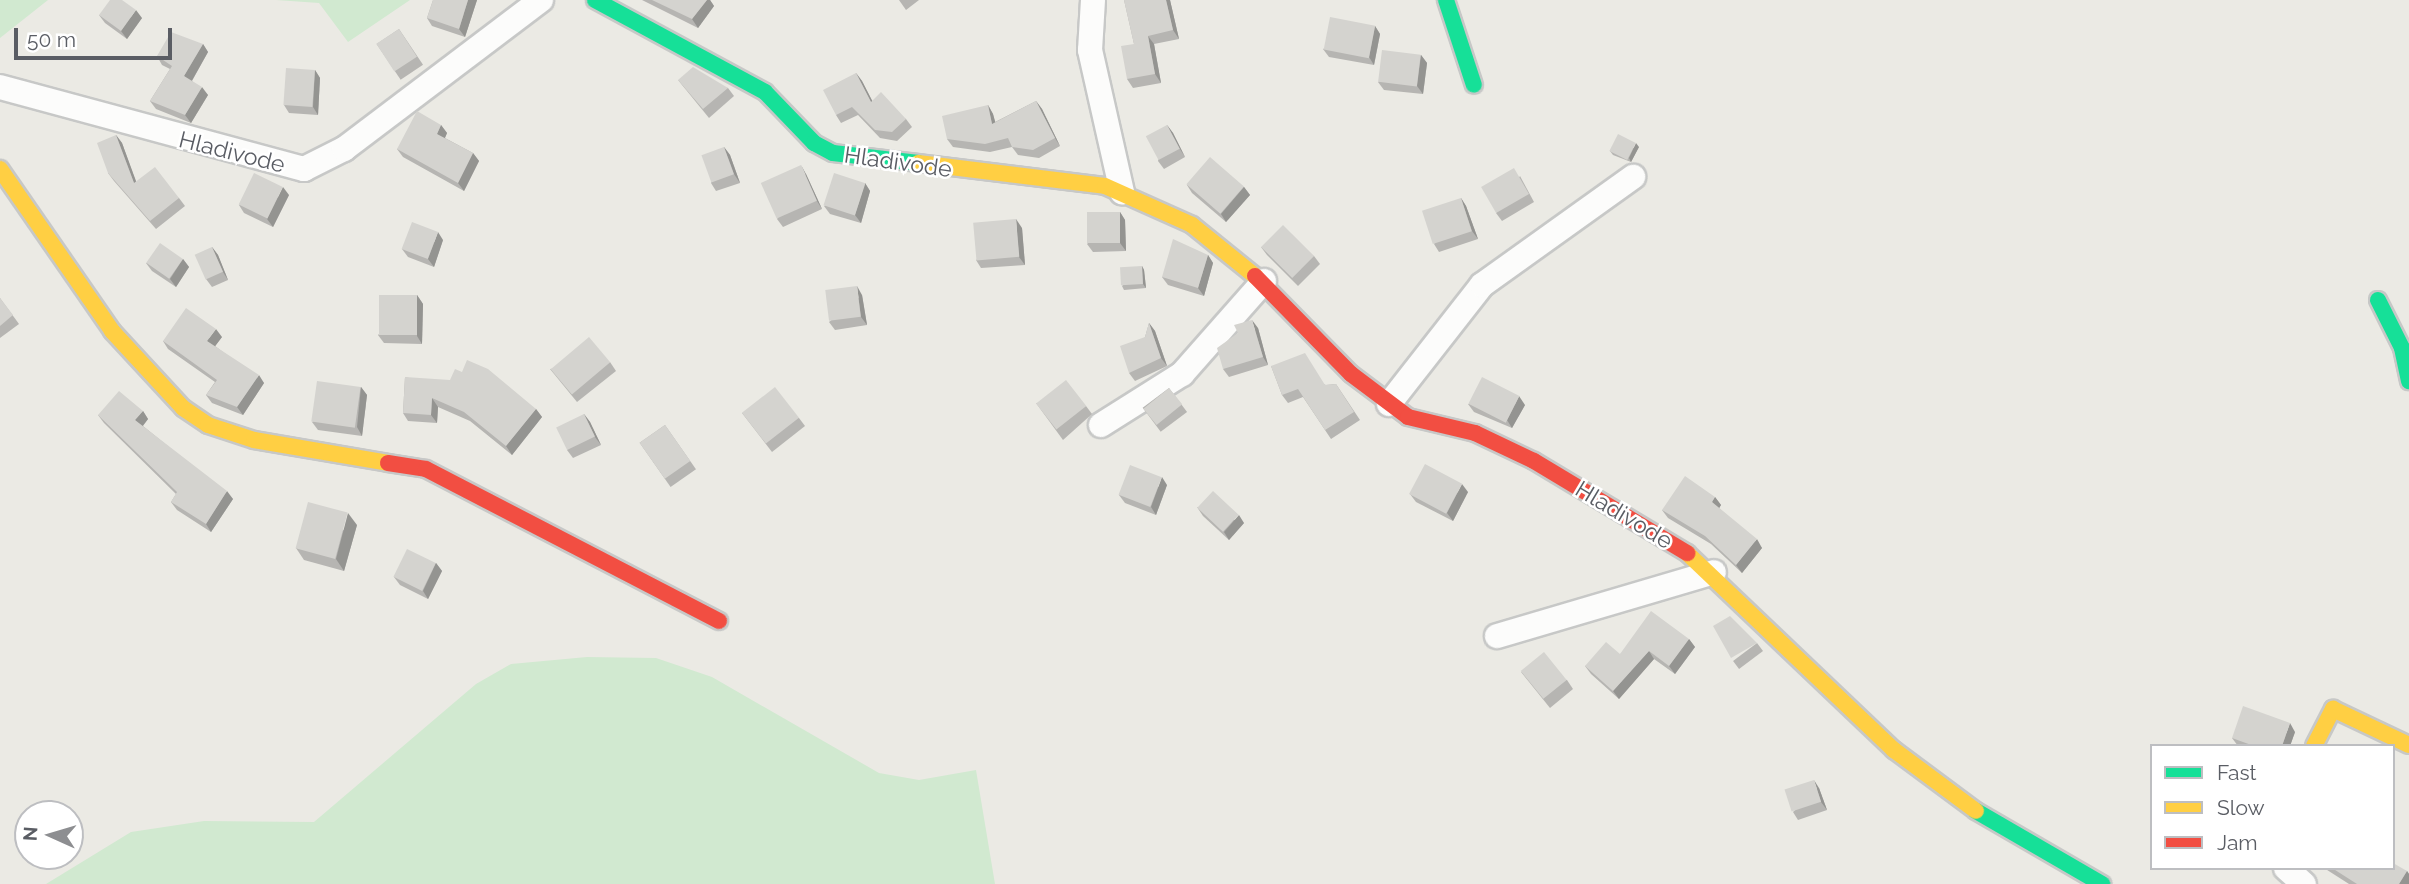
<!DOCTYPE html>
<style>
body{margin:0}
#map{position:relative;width:2409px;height:884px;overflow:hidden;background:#ebeae4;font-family:Raleway,sans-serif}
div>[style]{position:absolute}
.green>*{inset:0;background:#d1e9d0}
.roads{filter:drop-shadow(2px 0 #c7c8c7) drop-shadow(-2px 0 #c7c8c7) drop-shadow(0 2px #c7c8c7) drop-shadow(0 -2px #c7c8c7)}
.street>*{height:24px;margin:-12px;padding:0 12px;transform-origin:12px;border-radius:12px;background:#fcfcfb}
.fast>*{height:16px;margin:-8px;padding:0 8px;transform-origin:8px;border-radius:8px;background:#16e098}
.slow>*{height:16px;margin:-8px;padding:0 8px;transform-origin:8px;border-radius:8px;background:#ffcf43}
.jam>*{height:16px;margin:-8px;padding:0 8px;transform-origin:8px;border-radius:8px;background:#f24e42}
.wall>*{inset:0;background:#b6b5b2;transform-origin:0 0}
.shaded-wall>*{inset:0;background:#949491}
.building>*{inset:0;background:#d4d3cf;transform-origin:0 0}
span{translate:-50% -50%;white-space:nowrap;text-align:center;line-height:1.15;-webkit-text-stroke:5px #fff;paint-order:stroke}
.street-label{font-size:23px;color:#5a5d64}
.legend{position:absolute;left:2150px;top:744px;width:245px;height:126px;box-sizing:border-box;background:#fff;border:2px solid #bdbec1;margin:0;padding:9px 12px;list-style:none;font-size:21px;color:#5a5d64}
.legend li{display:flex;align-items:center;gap:14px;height:35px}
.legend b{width:35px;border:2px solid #bdbec1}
.north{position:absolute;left:14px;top:800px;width:70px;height:70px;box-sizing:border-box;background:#fff;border:2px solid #bdbec1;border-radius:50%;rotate:274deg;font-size:19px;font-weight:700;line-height:28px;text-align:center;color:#5a5d64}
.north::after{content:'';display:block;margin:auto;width:24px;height:32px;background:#8d8e91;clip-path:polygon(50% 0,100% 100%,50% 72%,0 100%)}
.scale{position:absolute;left:14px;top:28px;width:158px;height:32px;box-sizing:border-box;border:4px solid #5a5d64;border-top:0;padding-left:9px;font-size:21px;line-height:24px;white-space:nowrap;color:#5a5d64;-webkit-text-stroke:5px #fff;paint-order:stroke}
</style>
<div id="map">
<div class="green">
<i style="clip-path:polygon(0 0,48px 0,0 38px)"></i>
<i style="clip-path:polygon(276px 0,410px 0,348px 42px,319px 3px)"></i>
<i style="clip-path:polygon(587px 657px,656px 658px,712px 677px,879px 773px,919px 780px,976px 770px,995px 884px,46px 884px,131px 832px,204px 821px,314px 822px,476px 684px,511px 664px)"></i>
</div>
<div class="roads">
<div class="street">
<i style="left:1093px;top:0;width:50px;rotate:93.4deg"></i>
<i style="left:1090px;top:50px;width:146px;rotate:77.3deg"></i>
<i style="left:0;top:87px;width:315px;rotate:15.1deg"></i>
<i style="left:304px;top:169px;width:45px;rotate:-26.6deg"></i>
<i style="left:344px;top:149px;width:247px;rotate:-37.1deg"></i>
<i style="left:1389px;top:404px;width:151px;rotate:-52deg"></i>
<i style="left:1482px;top:285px;width:186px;rotate:-35.6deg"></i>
<i style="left:1101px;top:425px;width:96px;rotate:-32.2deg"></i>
<i style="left:1182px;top:374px;width:124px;rotate:-48.6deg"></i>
<i style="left:1497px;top:636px;width:226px;rotate:-16.4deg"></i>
<i style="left:2286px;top:868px;width:24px;rotate:42deg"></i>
</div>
<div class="fast">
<i style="left:595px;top:0;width:193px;rotate:28.4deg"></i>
<i style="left:765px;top:92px;width:71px;rotate:46.1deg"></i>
<i style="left:814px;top:143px;width:21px;rotate:28deg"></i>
<i style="left:833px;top:153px;width:86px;rotate:6.7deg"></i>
<i style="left:1446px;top:0;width:89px;rotate:71.8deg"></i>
<i style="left:2378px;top:300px;width:54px;rotate:63.4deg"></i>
<i style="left:2402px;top:348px;width:34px;rotate:78deg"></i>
<i style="left:1976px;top:811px;width:146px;rotate:30.1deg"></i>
</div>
<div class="slow">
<i style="left:918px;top:163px;width:188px;rotate:7deg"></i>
<i style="left:1105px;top:186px;width:95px;rotate:24.1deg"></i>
<i style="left:1192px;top:225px;width:81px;rotate:39deg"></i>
<i style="left:0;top:169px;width:197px;rotate:55.3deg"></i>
<i style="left:112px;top:331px;width:105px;rotate:47.3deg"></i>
<i style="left:183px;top:408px;width:30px;rotate:34deg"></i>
<i style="left:208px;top:425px;width:48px;rotate:18.1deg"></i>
<i style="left:254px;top:440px;width:136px;rotate:9.7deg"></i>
<i style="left:1687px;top:553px;width:286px;rotate:43.6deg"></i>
<i style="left:1894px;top:750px;width:102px;rotate:36.6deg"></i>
<i style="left:2314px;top:746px;width:42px;rotate:-62.8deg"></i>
<i style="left:2333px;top:709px;width:84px;rotate:25.3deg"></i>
</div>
<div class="jam">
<i style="left:1255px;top:276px;width:137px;rotate:45.6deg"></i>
<i style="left:1351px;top:374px;width:71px;rotate:37deg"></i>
<i style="left:1408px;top:417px;width:69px;rotate:13.4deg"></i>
<i style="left:1475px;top:433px;width:65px;rotate:25.4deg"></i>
<i style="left:1534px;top:461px;width:179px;rotate:31deg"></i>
<i style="left:388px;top:463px;width:38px;rotate:9deg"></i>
<i style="left:426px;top:469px;width:330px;rotate:27.4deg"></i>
</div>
</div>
<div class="wall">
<i style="clip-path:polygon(433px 0,477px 0,465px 37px,432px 26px,427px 18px)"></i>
<i style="clip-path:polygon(642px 0,710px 0,714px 6px,698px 28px)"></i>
<i style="clip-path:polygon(899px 0,919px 0,906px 10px)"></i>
<i style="clip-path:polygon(1124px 0,1170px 0,1179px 39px,1154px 44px,1161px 83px,1133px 88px,1127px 79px,1134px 44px)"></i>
<i style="clip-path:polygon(99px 15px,142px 18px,127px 39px,105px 23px)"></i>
<i style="clip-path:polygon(1375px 26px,1380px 34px,1374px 65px,1329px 57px,1323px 49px)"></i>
<i style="left:399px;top:29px;width:43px;height:27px;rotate:56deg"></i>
<i style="clip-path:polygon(203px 44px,208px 52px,192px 81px,208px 95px,191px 123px,156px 109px,150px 101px,170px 69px,162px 65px,157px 56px)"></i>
<i style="clip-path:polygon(1421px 55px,1427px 63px,1423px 94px,1384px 90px,1378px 82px)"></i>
<i style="clip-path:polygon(315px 70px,320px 78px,318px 115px,289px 113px,284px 105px)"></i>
<i style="clip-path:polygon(856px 73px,862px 81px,872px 101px,906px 119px,912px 127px,897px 141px,880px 138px,858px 115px,841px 123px,836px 115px)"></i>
<i style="clip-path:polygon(678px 80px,728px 88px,734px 96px,709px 118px)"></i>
<i style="clip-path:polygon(1036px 101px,1042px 109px,1060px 146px,1039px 158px,1018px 155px,1012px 147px,990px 152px,953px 147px,947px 139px,988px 105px,993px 114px,995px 122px)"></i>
<i style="clip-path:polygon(441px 125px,447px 133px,445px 138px,473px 153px,479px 161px,464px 191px,403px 157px,397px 149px)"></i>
<i style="clip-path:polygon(1167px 125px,1173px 133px,1185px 157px,1164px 169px,1158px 161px)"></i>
<i style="clip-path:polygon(116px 135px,122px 143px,136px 182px,179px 198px,185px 206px,156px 229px,114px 181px,108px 173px)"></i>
<i style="clip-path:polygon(724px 147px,730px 155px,740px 183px,716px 191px,711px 183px)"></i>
<i style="clip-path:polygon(1639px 147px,1631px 162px,1613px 155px,1610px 151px)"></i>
<i style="clip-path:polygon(806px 174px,822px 209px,783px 227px,777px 219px)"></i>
<i style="clip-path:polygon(1520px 176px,1534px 202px,1502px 221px,1496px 213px)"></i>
<i style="clip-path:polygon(865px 183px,870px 191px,861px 223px,830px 214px,824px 206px)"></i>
<i style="clip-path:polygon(1187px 185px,1244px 187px,1250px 195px,1226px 222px,1192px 193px)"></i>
<i style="clip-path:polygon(289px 195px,273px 227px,244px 213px,239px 205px)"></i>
<i style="clip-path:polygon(1461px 198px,1466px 206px,1478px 239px,1439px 252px,1434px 244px)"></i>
<i style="clip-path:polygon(1120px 212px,1125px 220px,1126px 251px,1093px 252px,1087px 244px)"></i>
<i style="clip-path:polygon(1022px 228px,1025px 265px,981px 268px,976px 260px)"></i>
<i style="clip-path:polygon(443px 240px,434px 267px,408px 257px,402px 249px)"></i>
<i style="clip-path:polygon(212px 247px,218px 255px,228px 280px,212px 287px,206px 279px)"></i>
<i style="clip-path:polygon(1261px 247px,1314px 256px,1320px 264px,1298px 286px,1267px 255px)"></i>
<i style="clip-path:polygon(1208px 255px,1213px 263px,1204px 296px,1168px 285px,1162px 277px)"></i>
<i style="clip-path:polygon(183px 259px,189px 267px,176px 287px,152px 271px,146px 263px)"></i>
<i style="clip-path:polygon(1142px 266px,1144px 270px,1146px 288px,1124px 290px,1122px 286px)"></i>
<i style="clip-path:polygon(417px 295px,423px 304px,422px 344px,384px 343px,378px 335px)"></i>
<i style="clip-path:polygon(862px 295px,867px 325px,835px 330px,829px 322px)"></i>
<i style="clip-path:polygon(0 298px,19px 324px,0 338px)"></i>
<i style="clip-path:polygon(1149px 323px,1155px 331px,1167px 366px,1135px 381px,1129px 373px,1145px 337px)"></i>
<i style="clip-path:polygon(1258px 328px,1268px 365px,1229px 377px,1223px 369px)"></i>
<i style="clip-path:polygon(222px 337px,215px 346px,264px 383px,243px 415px,212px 403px,206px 395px,215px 382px,168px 349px,163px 341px)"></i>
<i style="clip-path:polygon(610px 362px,616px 371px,577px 402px,550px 369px)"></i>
<i style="clip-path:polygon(1271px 366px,1326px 385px,1336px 384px,1360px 420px,1331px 439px,1303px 397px,1288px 403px,1282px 395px)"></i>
<i style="clip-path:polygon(405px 377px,536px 409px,542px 417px,512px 455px,470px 421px,438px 407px,437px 423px,408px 421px,403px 413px)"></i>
<i style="clip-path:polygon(361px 387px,367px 395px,362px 436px,318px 430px,312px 422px)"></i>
<i style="left:1169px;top:388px;width:30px;height:33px;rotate:53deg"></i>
<i style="clip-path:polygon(1036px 403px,1086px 406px,1092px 414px,1063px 440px)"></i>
<i style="clip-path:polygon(1468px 404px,1525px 405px,1512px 428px,1474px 412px)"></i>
<i style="clip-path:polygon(143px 411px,148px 419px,143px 426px,233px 499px,211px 532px,177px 510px,171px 502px,176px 494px,104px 423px,98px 415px)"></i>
<i style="clip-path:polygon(742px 413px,799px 418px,805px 426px,772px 452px)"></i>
<i style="clip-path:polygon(584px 414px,590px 422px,601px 445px,573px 458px,567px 450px)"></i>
<i style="left:665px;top:425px;width:54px;height:31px;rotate:55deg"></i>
<i style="clip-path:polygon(1167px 485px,1156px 515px,1125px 503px,1119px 495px)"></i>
<i style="clip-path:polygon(1468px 492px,1453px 521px,1416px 502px,1410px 494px)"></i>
<i style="clip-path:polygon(1715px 497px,1721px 505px,1719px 508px,1762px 548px,1742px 573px,1711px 544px,1668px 518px,1662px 510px)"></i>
<i style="clip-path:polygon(1197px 507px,1244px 523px,1229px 540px,1203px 516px)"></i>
<i style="clip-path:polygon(357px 525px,344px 571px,304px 560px,296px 548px)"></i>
<i style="clip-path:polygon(436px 563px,442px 571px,428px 599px,400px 585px,394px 577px)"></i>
<i style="clip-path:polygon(1689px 639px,1695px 647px,1675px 674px,1654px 659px,1619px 699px,1591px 674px,1585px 666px,1620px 654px)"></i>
<i style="left:1757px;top:643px;width:10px;height:30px;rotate:53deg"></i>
<i style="clip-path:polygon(1521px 672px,1567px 680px,1573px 689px,1550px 708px)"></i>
<i style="clip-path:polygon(2295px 732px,2290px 746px,2238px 746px,2232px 738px)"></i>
<i style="clip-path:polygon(1819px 788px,1827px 810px,1798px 820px,1793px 812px)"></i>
<i style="clip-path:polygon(2324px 868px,2393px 868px,2407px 871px,2409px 874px,2409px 884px,2349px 884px)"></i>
</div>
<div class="shaded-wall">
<i style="clip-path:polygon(468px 0,477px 0,465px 37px,459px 29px)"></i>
<i style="clip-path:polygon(707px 0,710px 0,714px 6px,698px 28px,692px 19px)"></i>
<i style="clip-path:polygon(1166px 0,1170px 0,1179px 39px,1173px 30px)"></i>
<i style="clip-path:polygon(136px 10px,142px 18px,127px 39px,121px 31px)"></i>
<i style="clip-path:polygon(1375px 26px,1380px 34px,1374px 65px,1369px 57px)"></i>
<i style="clip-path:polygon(1148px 36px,1154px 44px,1161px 83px,1155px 74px)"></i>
<i style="clip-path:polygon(203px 44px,208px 52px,190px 84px,184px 76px)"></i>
<i style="clip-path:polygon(1421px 55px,1427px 63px,1423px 94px,1417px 86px)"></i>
<i style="clip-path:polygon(315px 70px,320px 78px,318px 115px,313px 107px)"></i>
<i style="clip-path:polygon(856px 73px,862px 81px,877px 110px,871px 102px)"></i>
<i style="clip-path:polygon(202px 87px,208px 95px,191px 123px,185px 115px)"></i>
<i style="clip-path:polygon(1036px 101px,1042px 109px,1060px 146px,1055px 138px)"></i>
<i style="clip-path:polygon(988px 105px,993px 114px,998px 132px,992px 124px)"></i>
<i style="clip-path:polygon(441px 125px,447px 133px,443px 142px,437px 134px)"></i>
<i style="clip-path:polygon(1167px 125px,1173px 133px,1185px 157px,1180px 149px)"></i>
<i style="clip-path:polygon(116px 135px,122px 143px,140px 192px,134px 183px)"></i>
<i style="clip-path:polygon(1636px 143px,1639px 147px,1631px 162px,1629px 158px)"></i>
<i style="clip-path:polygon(724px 147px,730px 155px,740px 183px,734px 174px)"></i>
<i style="clip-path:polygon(473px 153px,479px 161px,464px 191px,458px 183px)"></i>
<i style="clip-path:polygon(801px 165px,806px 174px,822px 209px,817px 201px)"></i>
<i style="clip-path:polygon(865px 183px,870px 191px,861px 223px,855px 215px)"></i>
<i style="clip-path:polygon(283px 187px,289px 195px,273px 227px,267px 219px)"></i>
<i style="clip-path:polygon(1244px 187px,1250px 195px,1226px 222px,1221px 214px)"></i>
<i style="clip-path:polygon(1461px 198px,1466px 206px,1478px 239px,1472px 231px)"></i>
<i style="clip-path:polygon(1120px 212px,1125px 220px,1126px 251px,1120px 243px)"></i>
<i style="clip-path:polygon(1016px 219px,1022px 228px,1025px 265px,1019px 257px)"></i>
<i style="clip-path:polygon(438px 232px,443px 240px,434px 267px,428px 259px)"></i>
<i style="clip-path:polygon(212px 247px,218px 255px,228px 280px,223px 272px)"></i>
<i style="clip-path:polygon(1208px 255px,1213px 263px,1204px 296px,1198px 288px)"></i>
<i style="clip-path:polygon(183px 259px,189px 267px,176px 287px,170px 279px)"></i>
<i style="clip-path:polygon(1142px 266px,1144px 270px,1146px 288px,1143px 284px)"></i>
<i style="clip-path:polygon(857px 286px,862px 295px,867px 325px,861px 317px)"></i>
<i style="clip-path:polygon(417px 295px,423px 304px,422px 344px,417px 336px)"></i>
<i style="clip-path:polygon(1252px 320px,1258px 328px,1268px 365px,1263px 357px)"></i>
<i style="clip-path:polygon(1149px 323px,1155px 331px,1167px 366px,1161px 358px)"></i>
<i style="clip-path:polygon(216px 329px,222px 337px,213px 349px,207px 341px)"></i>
<i style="clip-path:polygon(259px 375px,264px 383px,243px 415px,237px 407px)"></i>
<i style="clip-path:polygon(361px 387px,367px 395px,362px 436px,357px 427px)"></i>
<i style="clip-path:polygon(1519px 396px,1525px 405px,1512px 428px,1507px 420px)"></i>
<i style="clip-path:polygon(432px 398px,438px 407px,437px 423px,431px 415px)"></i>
<i style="clip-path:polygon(536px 409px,542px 417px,512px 455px,506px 446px)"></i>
<i style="clip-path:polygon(143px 411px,148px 419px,141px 428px,135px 420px)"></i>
<i style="clip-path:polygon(584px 414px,590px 422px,601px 445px,595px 437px)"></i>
<i style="clip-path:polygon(1162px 477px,1167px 485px,1156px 515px,1151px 507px)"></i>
<i style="clip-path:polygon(1462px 484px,1468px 492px,1453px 521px,1447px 513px)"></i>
<i style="clip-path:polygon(227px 491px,233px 499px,211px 532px,206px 524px)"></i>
<i style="clip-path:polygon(1715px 497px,1721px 505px,1718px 510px,1712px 502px)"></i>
<i style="clip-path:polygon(348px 513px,357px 525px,344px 571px,336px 559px)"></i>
<i style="clip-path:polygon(1239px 515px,1244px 523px,1229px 540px,1224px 532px)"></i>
<i style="clip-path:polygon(1757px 539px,1762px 548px,1742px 573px,1736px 565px)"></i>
<i style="clip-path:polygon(436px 563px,442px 571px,428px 599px,423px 591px)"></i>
<i style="clip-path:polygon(1689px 639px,1695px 647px,1675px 674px,1669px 666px)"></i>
<i style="clip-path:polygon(1649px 651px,1654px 659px,1619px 699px,1613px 691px)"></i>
<i style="clip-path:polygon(2290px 723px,2295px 732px,2290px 746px,2282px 746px)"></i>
<i style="clip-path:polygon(1814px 780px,1819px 788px,1827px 810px,1821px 802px)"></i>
<i style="clip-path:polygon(2407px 871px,2409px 874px,2409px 884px,2399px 884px)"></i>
</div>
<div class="building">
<i style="clip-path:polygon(110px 0,122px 0,136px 10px,121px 31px,99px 15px)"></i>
<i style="clip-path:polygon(433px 0,468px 0,459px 29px,427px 18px)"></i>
<i style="clip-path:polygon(652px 0,707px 0,692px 19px)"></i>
<i style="clip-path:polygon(1124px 0,1166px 0,1173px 30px,1148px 36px,1155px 74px,1127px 79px,1121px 46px,1134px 44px)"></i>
<i style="left:1330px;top:17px;width:46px;height:33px;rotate:11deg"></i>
<i style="left:399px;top:29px;width:33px;height:27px;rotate:57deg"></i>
<i style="clip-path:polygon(171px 32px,203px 44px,184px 76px,202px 87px,185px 115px,150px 101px,172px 66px,157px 56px)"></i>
<i style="left:1382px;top:50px;width:39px;height:32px;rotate:7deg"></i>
<i style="clip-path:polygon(693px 67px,728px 88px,703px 109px,678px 80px)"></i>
<i style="left:286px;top:68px;width:29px;height:37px;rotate:4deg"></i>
<i style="clip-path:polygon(856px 73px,871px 102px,881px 92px,906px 119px,892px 132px,875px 130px,852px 107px,836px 115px,823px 90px)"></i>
<i style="clip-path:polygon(1036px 101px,1055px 138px,1033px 150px,1012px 147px,1008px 138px,985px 144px,947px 139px,942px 116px,988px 105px,992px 124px)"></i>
<i style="clip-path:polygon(417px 111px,441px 125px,437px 134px,473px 153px,458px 183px,397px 149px)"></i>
<i style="left:1167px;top:125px;width:27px;height:24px;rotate:62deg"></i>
<i style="left:1618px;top:134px;width:20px;height:19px;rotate:27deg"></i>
<i style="clip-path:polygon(116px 135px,134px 183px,155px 167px,179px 198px,150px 221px,108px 173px,97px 143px)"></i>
<i style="left:724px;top:147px;width:29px;height:24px;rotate:70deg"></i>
<i style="left:1210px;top:157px;width:45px;height:36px;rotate:41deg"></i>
<i style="left:801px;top:165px;width:39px;height:44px;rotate:66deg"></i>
<i style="left:1514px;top:168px;width:30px;height:38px;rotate:60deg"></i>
<i style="left:254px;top:173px;width:32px;height:35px;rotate:26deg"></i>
<i style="left:834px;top:173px;width:33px;height:34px;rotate:18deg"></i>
<i style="left:1461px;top:198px;width:35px;height:41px;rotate:72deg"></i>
<i style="left:1120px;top:212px;width:31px;height:33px;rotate:90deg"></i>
<i style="left:1016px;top:219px;width:38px;height:43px;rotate:85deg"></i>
<i style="left:412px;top:222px;width:28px;height:29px;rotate:21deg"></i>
<i style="left:1283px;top:225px;width:44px;height:31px;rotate:45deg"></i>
<i style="clip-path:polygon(1173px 239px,1208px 255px,1198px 288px,1162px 277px)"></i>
<i style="left:160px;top:243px;width:28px;height:24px;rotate:35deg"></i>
<i style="left:212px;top:247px;width:27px;height:19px;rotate:66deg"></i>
<i style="left:1142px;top:266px;width:18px;height:22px;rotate:87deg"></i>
<i style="left:857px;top:286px;width:31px;height:32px;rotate:83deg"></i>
<i style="left:379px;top:295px;width:38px;height:40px"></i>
<i style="clip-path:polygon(0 298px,13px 315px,0 326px)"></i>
<i style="clip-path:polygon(186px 308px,216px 329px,207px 341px,259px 375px,237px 407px,206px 395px,217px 380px,163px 341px)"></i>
<i style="clip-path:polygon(1252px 320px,1263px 357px,1223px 369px,1217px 348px,1238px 333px,1234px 325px)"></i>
<i style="clip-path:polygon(1149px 323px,1161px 358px,1129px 373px,1120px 346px,1145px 337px)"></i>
<i style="left:589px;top:337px;width:33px;height:50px;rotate:50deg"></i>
<i style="clip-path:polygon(1305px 353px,1325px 385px,1336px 384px,1354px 412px,1325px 430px,1298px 389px,1282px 395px,1271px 366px)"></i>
<i style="clip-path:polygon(467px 360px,488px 369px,536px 409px,506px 446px,464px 412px,432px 398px,431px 415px,403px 413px,405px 377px,450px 380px,455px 369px,462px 372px)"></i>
<i style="left:1482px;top:377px;width:42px;height:30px;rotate:27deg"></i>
<i style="left:1066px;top:380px;width:33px;height:38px;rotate:52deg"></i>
<i style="left:317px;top:381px;width:44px;height:41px;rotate:8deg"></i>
<i style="left:775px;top:387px;width:39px;height:42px;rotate:52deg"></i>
<i style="left:1169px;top:388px;width:21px;height:33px;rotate:51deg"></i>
<i style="clip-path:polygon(119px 391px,143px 411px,135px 420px,227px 491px,206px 524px,171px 502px,177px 492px,98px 415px)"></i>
<i style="left:584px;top:414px;width:25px;height:31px;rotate:64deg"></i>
<i style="left:665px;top:425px;width:44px;height:31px;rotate:55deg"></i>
<i style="left:1425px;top:464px;width:42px;height:34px;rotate:28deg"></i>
<i style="left:1130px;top:465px;width:34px;height:32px;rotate:21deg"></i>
<i style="clip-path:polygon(1685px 476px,1715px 497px,1712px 502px,1757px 539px,1736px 565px,1705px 536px,1662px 510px)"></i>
<i style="left:1213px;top:491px;width:35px;height:23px;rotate:43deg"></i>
<i style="left:308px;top:502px;width:41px;height:48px;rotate:15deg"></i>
<i style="left:407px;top:549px;width:32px;height:31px;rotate:26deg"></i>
<i style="clip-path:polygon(1651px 611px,1689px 639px,1669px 666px,1649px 651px,1613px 691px,1585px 666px,1606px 642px,1620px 654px)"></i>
<i style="clip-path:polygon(1730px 616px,1757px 643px,1731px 658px,1713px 626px)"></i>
<i style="left:1544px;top:652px;width:36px;height:30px;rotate:51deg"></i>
<i style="clip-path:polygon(2243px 706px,2290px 723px,2282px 746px,2254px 746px,2232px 738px)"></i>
<i style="left:1814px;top:780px;width:23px;height:31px;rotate:72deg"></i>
<i style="clip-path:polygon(2393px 863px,2407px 871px,2399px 884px,2357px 884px,2332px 868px,2393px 868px)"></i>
</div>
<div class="street-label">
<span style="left:232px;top:152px;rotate:14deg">Hladivode</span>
<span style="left:898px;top:162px;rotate:8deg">Hladivode</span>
<span style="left:1624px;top:515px;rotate:31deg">Hladivode</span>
</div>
<ul class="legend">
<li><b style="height:9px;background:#16e098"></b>Fast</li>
<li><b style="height:9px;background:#ffcf43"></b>Slow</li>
<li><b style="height:9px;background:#f24e42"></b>Jam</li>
</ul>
<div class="north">N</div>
<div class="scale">50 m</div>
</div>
